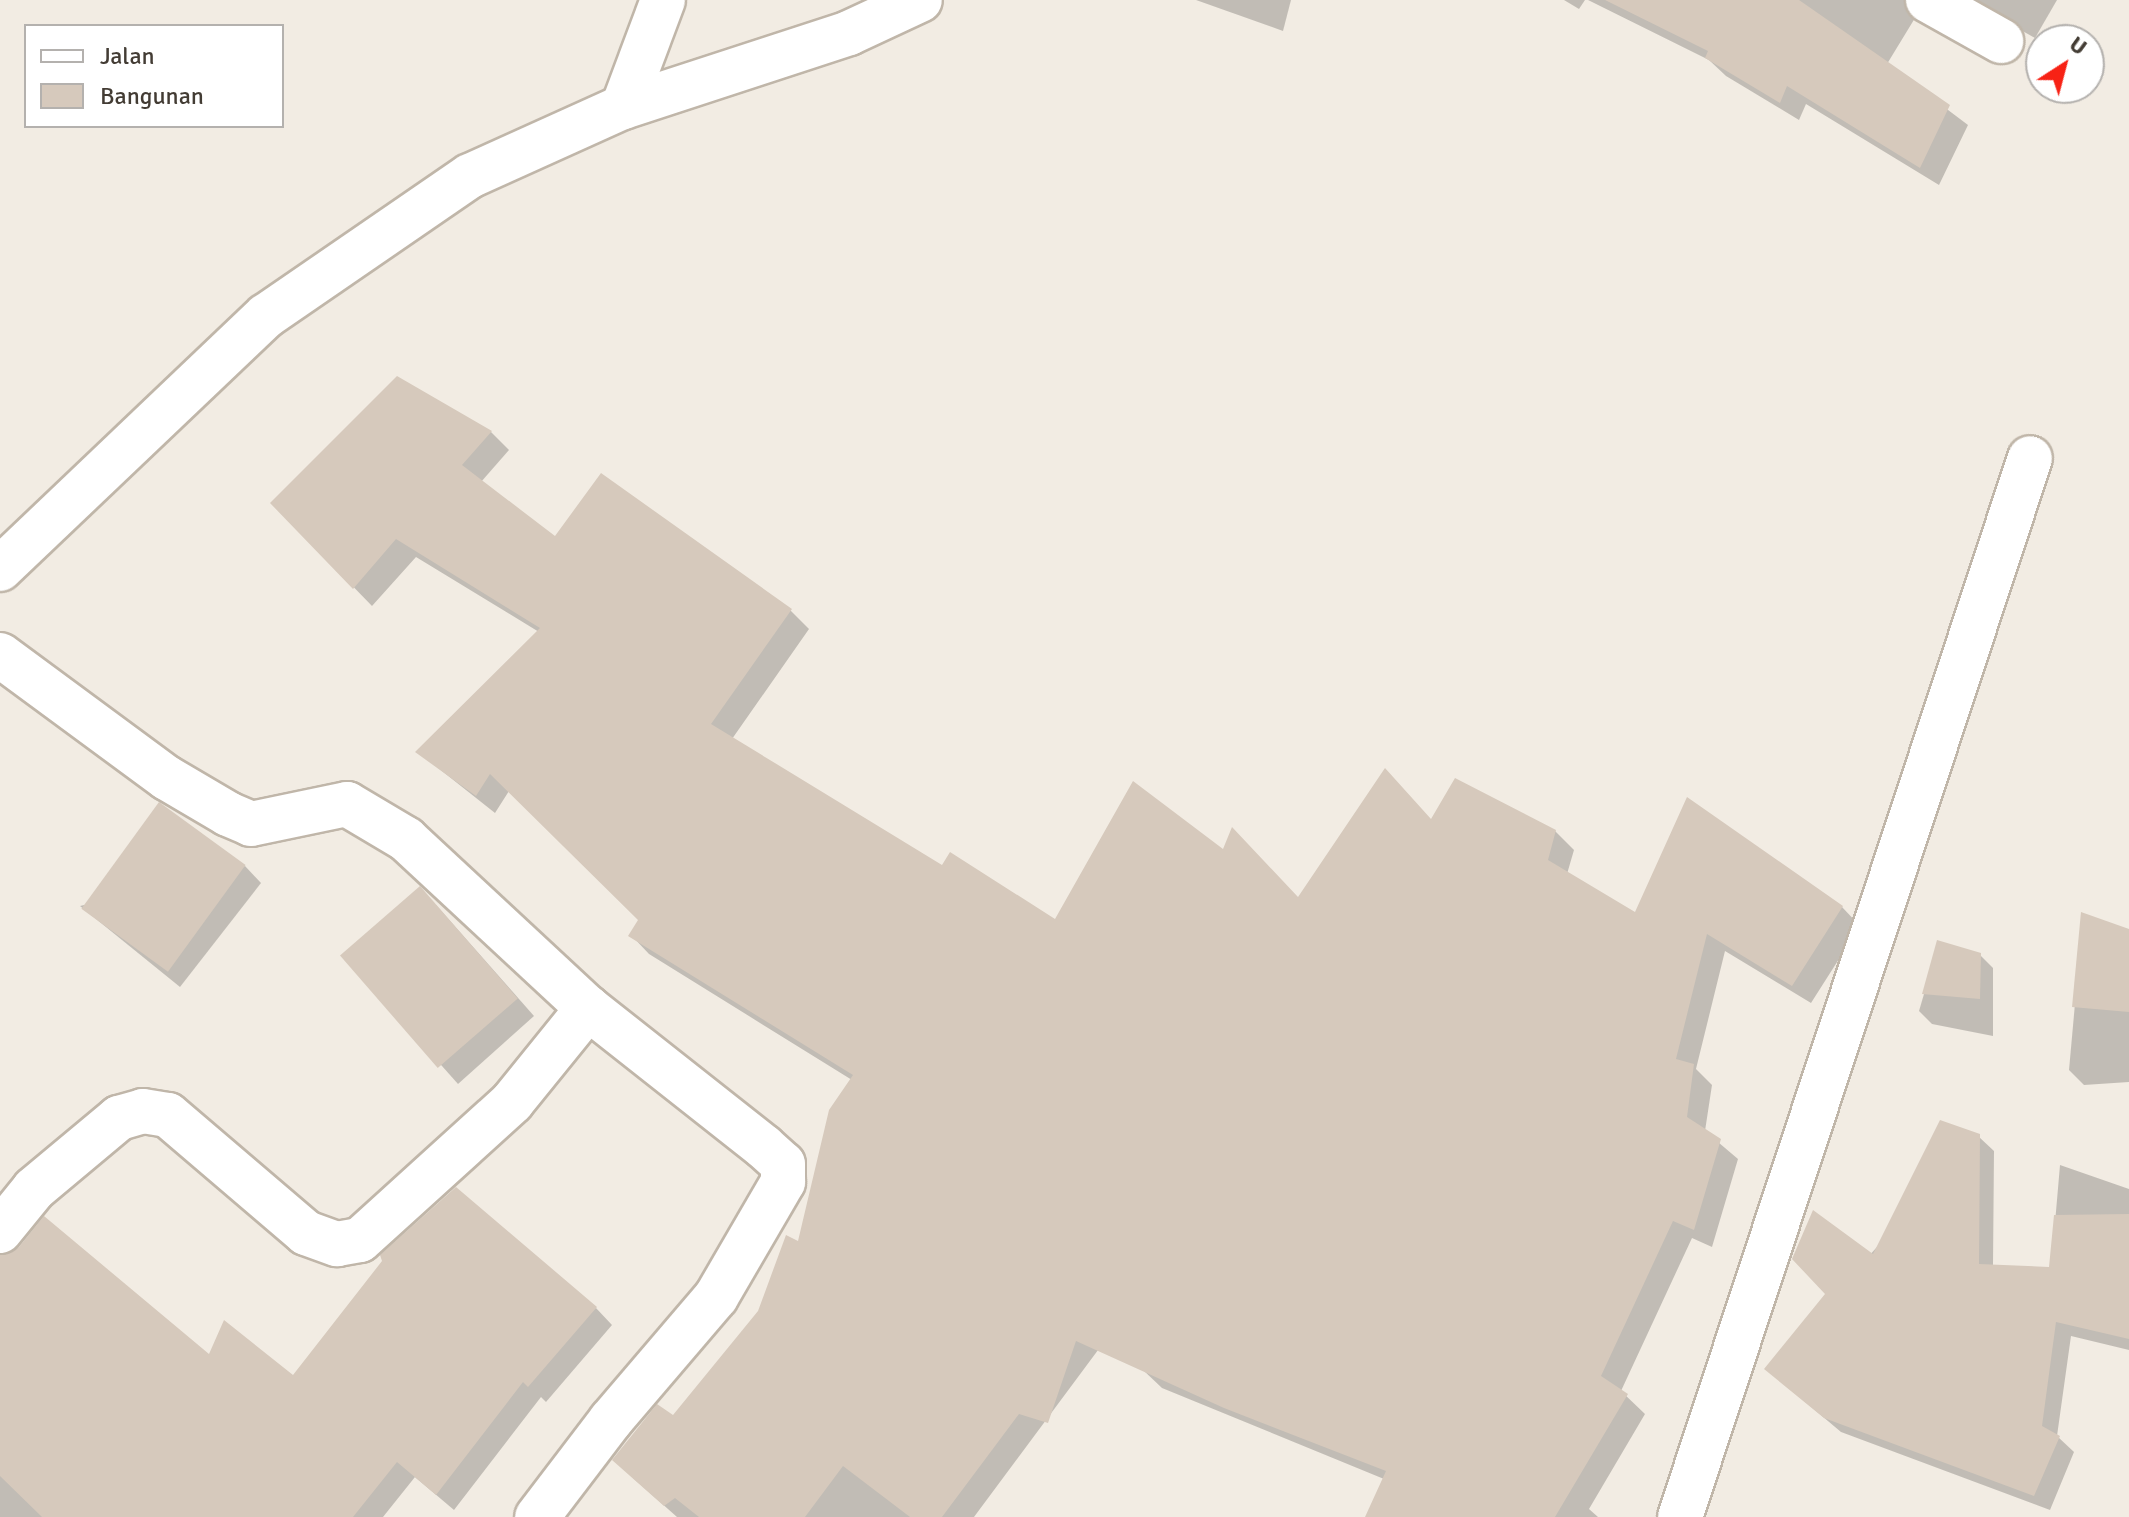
<!DOCTYPE html>
<style>
body{margin:0}
#map{position:relative;width:2129px;height:1517px;overflow:hidden;background:#f2ece3;font-family:Signika,sans-serif}
div>[style]{position:absolute}
.shadow>*{inset:0;background:#0003}
.building>*{inset:0;background:#d6c9bc;transform-origin:0 0}
.roads{filter:drop-shadow(2px 0 #c0b6a9) drop-shadow(-2px 0 #c0b6a9) drop-shadow(0 2px #c0b6a9) drop-shadow(0 -2px #c0b6a9)}
.street>*{height:44px;margin:-22px;padding:0 22px;transform-origin:22px;border-radius:22px;background:#fff}
span{translate:-50% -50%;white-space:nowrap;text-align:center;line-height:1.15;-webkit-text-stroke:6px #fff;paint-order:stroke}
.legend{position:absolute;left:24px;top:24px;width:260px;height:104px;box-sizing:border-box;background:#fff;border:2px solid #b4b1ae;margin:0;padding:10px 14px;list-style:none;font-size:24px;color:#433c34}
.legend li{display:flex;align-items:center;gap:16px;height:40px}
.legend b{width:40px;border:2px solid #b4b1ae}
.north{position:absolute;left:2025px;top:24px;width:80px;height:80px;box-sizing:border-box;background:#fff;border:2px solid #b4b1ae;border-radius:50%;rotate:36deg;font-size:22px;font-weight:700;line-height:32px;text-align:center;color:#433c34}
.north::after{content:'';display:block;margin:auto;width:28px;height:36px;background:#f72215;clip-path:polygon(50% 0,100% 100%,50% 72%,0 100%)}
</style>
<div id="map">
<div class="shadow">
<i style="clip-path:polygon(1196px 0,1291px 0,1283px 31px)"></i>
<i style="clip-path:polygon(1564px 0,1585px 0,1579px 9px)"></i>
<i style="clip-path:polygon(1588px 0,1926px 0,1887px 64px,1968px 125px,1939px 185px,1806px 104px,1799px 120px,1726px 76px,1709px 60px)"></i>
<i style="clip-path:polygon(1968px 0,2057px 0,2035px 38px)"></i>
<i style="clip-path:polygon(397px 378px,491px 432px,509px 450px,481px 482px,556px 538px,790px 610px,809px 629px,732px 739px,942px 867px,1056px 922px,1224px 852px,1299px 899px,1432px 821px,1555px 831px,1574px 850px,1567px 874px,1636px 915px,1842px 907px,1860px 926px,1811px 1003px,1725px 951px,1696px 1069px,1712px 1085px,1705px 1131px,1738px 1159px,1712px 1247px,1692px 1238px,1621px 1391px,1645px 1414px,1589px 1509px,1598px 1517px,1378px 1517px,1384px 1479px,1162px 1388px,1143px 1370px,1211px 1198px,974px 1517px,677px 1517px,633px 1478px,674px 1417px,759px 1312px,799px 1244px,852px 1080px,649px 954px,631px 935px,641px 920px,509px 791px,495px 813px,418px 752px,539px 632px,416px 557px,372px 606px,273px 504px)"></i>
<i style="clip-path:polygon(245px 866px,261px 883px,180px 987px,80px 906px)"></i>
<i style="clip-path:polygon(436px 905px,534px 1016px,458px 1084px,344px 956px)"></i>
<i style="clip-path:polygon(2083px 915px,2129px 931px,2129px 1082px,2084px 1085px,2069px 1070px)"></i>
<i style="clip-path:polygon(1939px 943px,1980px 955px,1993px 968px,1993px 1036px,1932px 1024px,1919px 1011px)"></i>
<i style="clip-path:polygon(1978px 1136px,1994px 1151px,1993px 1266px,2051px 1269px,2060px 1165px,2129px 1189px,2129px 1350px,2071px 1336px,2057px 1436px,2074px 1452px,2050px 1510px,1841px 1432px,1766px 1369px)"></i>
<i style="clip-path:polygon(0 1258px,209px 1357px,293px 1378px,596px 1308px,612px 1325px,546px 1402px,541px 1397px,454px 1510px,415px 1477px,383px 1517px,0 1517px)"></i>
</div>
<div class="building">
<i style="clip-path:polygon(1605px 0,1799px 0,1950px 105px,1920px 168px,1787px 86px,1780px 103px,1705px 58px,1708px 51px)"></i>
<i style="clip-path:polygon(397px 376px,492px 431px,462px 465px,555px 536px,601px 473px,792px 609px,711px 724px,942px 865px,950px 852px,1055px 919px,1133px 781px,1223px 849px,1232px 827px,1298px 897px,1385px 768px,1431px 819px,1455px 778px,1556px 830px,1548px 860px,1635px 912px,1687px 797px,1843px 906px,1792px 986px,1707px 934px,1676px 1059px,1694px 1064px,1687px 1117px,1721px 1139px,1694px 1230px,1673px 1221px,1601px 1376px,1628px 1394px,1555px 1517px,1365px 1517px,1386px 1471px,1224px 1408px,1076px 1341px,1048px 1423px,1019px 1414px,942px 1517px,910px 1517px,843px 1466px,805px 1517px,699px 1517px,675px 1498px,664px 1506px,612px 1460px,657px 1404px,673px 1415px,758px 1311px,786px 1235px,798px 1241px,829px 1110px,853px 1075px,628px 936px,638px 920px,490px 774px,476px 796px,415px 752px,540px 628px,396px 539px,353px 589px,270px 503px)"></i>
<i style="left:159px;top:802px;width:107px;height:132px;rotate:36deg"></i>
<i style="left:420px;top:886px;width:149px;height:106px;rotate:49deg"></i>
<i style="clip-path:polygon(2081px 912px,2129px 929px,2129px 1012px,2072px 1007px)"></i>
<i style="clip-path:polygon(1937px 940px,1981px 953px,1980px 999px,1922px 994px)"></i>
<i style="clip-path:polygon(1940px 1120px,1980px 1134px,1979px 1264px,2049px 1267px,2054px 1215px,2129px 1214px,2129px 1339px,2056px 1322px,2042px 1426px,2060px 1436px,2034px 1496px,1824px 1418px,1764px 1369px,1825px 1294px,1792px 1259px,1813px 1210px,1873px 1254px)"></i>
<i style="clip-path:polygon(456px 1187px,597px 1307px,528px 1387px,523px 1382px,436px 1495px,397px 1462px,353px 1517px,42px 1517px,0 1476px,0 1255px,19px 1247px,44px 1216px,209px 1354px,224px 1320px,293px 1375px,382px 1261px,380px 1255px)"></i>
</div>
<div class="roads">
<div class="street">
<i style="left:1928px;top:0;width:84px;rotate:29.3deg"></i>
<i style="left:623px;top:107px;width:114px;rotate:-69.5deg"></i>
<i style="left:0;top:569px;width:367px;rotate:-43.6deg"></i>
<i style="left:266px;top:316px;width:247px;rotate:-34.5deg"></i>
<i style="left:470px;top:176px;width:168px;rotate:-24.3deg"></i>
<i style="left:623px;top:107px;width:238px;rotate:-18.1deg"></i>
<i style="left:849px;top:33px;width:78px;rotate:-24.9deg"></i>
<i style="left:0;top:655px;width:207px;rotate:36.4deg"></i>
<i style="left:167px;top:778px;width:71px;rotate:30.5deg"></i>
<i style="left:228px;top:814px;width:25px;rotate:23deg"></i>
<i style="left:251px;top:824px;width:98px;rotate:-11.8deg"></i>
<i style="left:347px;top:804px;width:69px;rotate:30.7deg"></i>
<i style="left:406px;top:839px;width:248px;rotate:42.9deg"></i>
<i style="left:0;top:1231px;width:54px;rotate:-51deg"></i>
<i style="left:34px;top:1189px;width:111px;rotate:-39.9deg"></i>
<i style="left:119px;top:1118px;width:25px;rotate:-16deg"></i>
<i style="left:143px;top:1111px;width:25px;rotate:9deg"></i>
<i style="left:168px;top:1115px;width:182px;rotate:40.5deg"></i>
<i style="left:306px;top:1233px;width:33px;rotate:20deg"></i>
<i style="left:337px;top:1244px;width:23px;rotate:-10deg"></i>
<i style="left:360px;top:1240px;width:205px;rotate:-42.2deg"></i>
<i style="left:512px;top:1102px;width:121px;rotate:-51deg"></i>
<i style="left:588px;top:1008px;width:224px;rotate:38.3deg"></i>
<i style="left:764px;top:1147px;width:25px;rotate:42deg"></i>
<i style="left:783px;top:1164px;width:18px;rotate:90deg"></i>
<i style="left:783px;top:1182px;width:133px;rotate:120.2deg"></i>
<i style="left:716px;top:1297px;width:162px;rotate:130.5deg"></i>
<i style="left:611px;top:1420px;width:122px;rotate:127.3deg"></i>
<i style="left:1680px;top:1517px;width:1115px;rotate:-71.71deg"></i>
</div>
</div>
<ul class="legend">
<li><b style="height:10px;background:#fff"></b>Jalan</li>
<li><b style="height:22px;background:#d6c9bc"></b>Bangunan</li>
</ul>
<div class="north">U</div>
</div>
